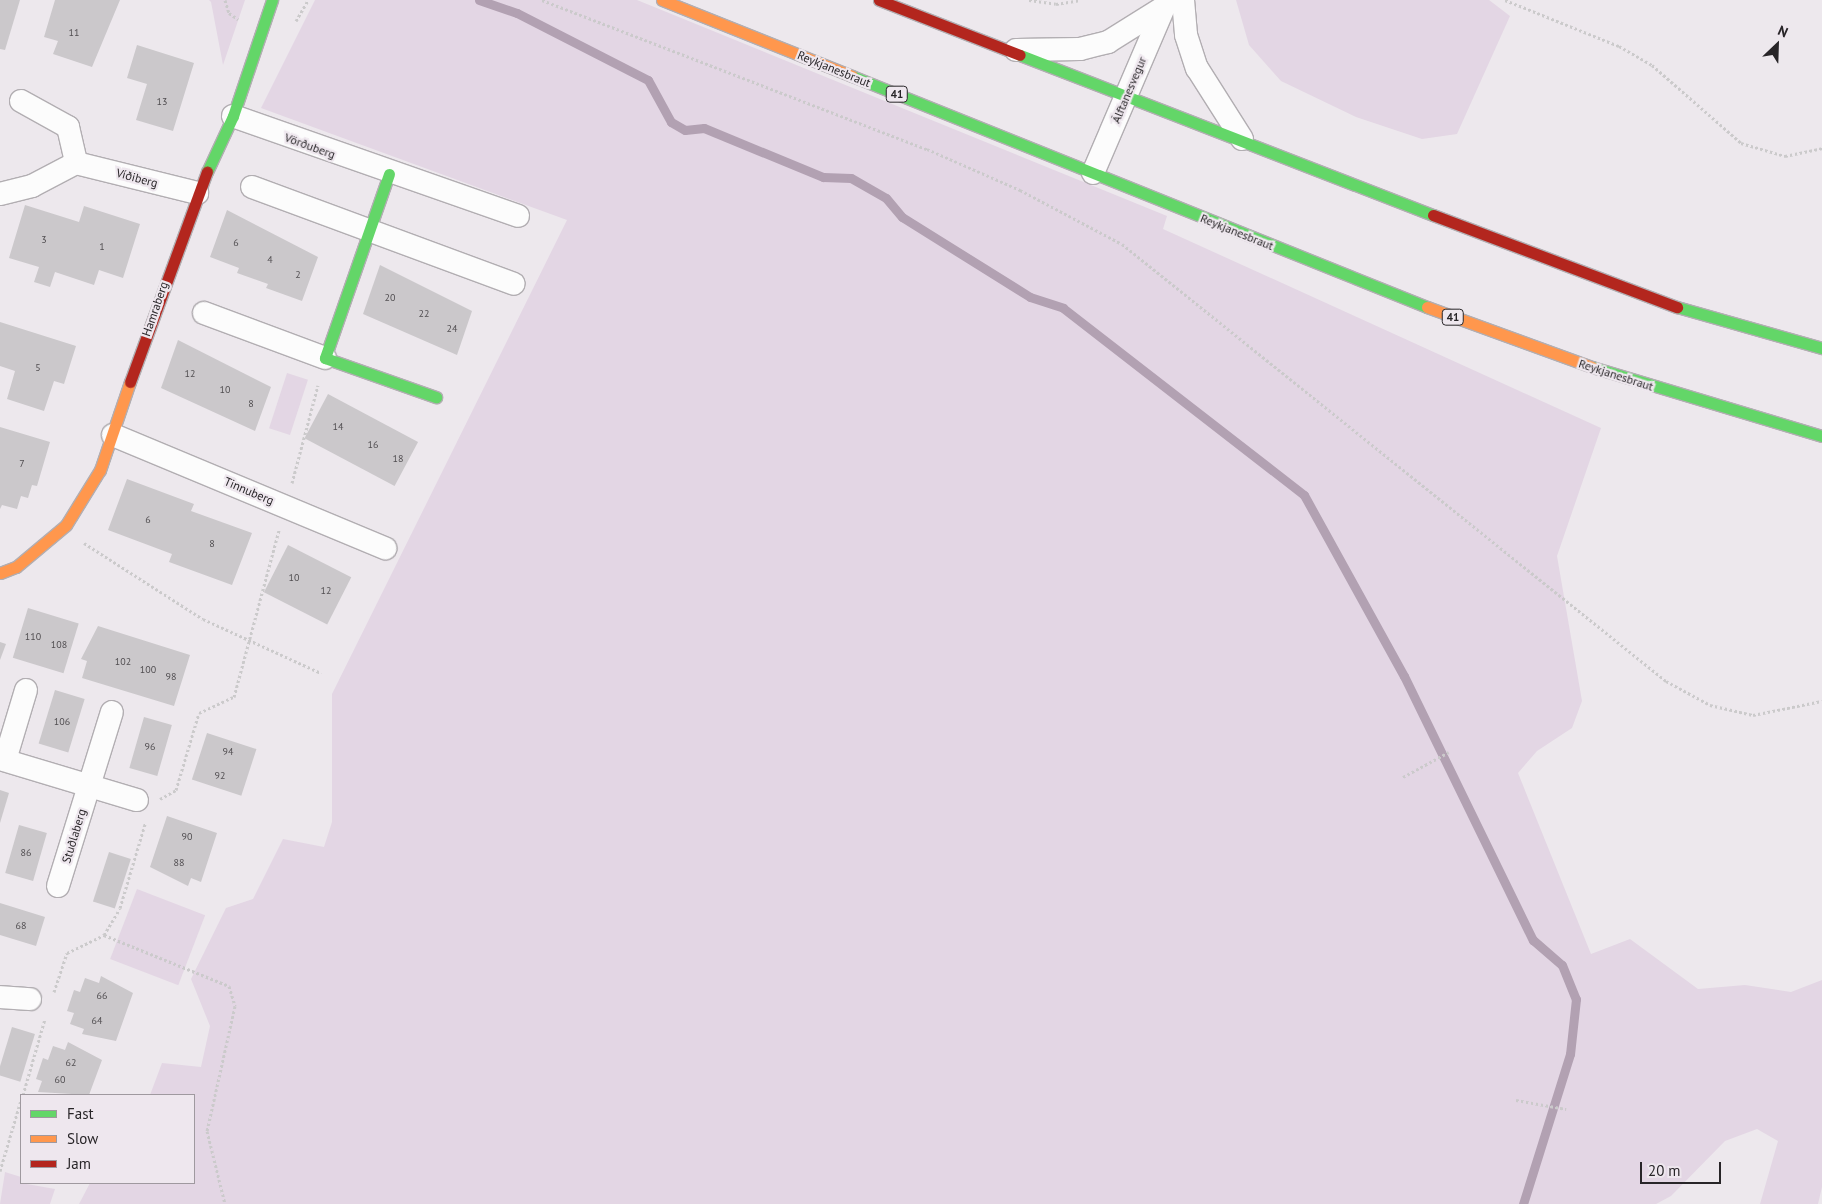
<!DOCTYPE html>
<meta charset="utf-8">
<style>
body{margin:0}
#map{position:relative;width:1822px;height:1204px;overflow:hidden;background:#ede8ed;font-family:"PT Sans",sans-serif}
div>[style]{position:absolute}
.green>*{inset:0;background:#e3d6e4;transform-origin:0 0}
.stream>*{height:9px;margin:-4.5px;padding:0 4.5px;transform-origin:4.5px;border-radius:4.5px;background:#b2a1b2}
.building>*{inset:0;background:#cbc8cb;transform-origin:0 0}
.path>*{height:3px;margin-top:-1.5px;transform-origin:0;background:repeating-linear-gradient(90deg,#cbcacb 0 2.5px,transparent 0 5px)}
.roads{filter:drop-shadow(1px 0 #b2aeb2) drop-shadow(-1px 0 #b2aeb2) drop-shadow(0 1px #b2aeb2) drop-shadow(0 -1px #b2aeb2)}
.street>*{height:22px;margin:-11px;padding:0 11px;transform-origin:11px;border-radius:11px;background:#fcfcfc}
.fast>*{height:11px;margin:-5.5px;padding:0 5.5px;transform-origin:5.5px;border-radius:5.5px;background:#63d668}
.slow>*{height:11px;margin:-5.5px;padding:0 5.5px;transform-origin:5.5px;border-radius:5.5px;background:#ff974d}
.jam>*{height:11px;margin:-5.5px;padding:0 5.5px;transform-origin:5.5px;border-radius:5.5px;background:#b3261e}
span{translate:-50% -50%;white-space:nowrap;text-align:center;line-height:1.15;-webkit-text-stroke:4.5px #eee7ee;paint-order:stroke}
.number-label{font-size:10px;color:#514e51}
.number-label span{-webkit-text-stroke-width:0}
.shield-label span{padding:1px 4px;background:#eee7ee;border:1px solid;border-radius:4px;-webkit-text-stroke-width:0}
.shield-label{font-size:11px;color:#282528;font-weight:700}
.street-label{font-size:12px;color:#282528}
.legend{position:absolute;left:20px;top:1094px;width:175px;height:90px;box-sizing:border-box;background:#eee7ee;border:1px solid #9f999f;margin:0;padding:6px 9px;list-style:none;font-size:15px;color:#282528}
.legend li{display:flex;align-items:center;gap:10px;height:25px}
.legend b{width:25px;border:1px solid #9f999f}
.north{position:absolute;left:1752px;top:20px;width:50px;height:50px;-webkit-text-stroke:4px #eee7ee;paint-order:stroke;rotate:24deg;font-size:14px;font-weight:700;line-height:20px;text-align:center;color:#282528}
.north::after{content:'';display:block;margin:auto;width:18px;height:22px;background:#282528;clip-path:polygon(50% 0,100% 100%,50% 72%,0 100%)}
.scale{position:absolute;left:1640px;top:1162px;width:81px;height:22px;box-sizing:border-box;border:2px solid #282528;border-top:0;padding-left:6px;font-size:15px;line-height:18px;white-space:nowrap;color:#282528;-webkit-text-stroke:4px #eee7ee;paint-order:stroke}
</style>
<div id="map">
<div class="green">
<i style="clip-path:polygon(209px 0,245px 0,223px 65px,211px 2px)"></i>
<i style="clip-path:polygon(315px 0,637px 0,1167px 216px,1163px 229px,1601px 428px,1557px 556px,1582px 701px,1572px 728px,1537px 751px,1518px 773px,1591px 954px,1630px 939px,1698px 989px,1745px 985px,1791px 992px,1822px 980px,1822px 1187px,1818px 1204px,1760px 1204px,1778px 1141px,1757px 1129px,1725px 1141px,1671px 1196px,1656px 1204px,79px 1204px,90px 1183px,194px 1183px,194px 1095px,150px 1095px,162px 1063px,201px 1067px,210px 1026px,191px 979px,226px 908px,253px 899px,283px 839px,324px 847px,332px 822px,332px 694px,567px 220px,261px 108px)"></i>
<i style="clip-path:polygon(1236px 0,1489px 0,1510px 16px,1457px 134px,1422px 139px,1356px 117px,1281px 81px,1249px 45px)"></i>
<i style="left:287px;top:373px;width:22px;height:58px;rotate:18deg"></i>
<i style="left:137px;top:889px;width:73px;height:75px;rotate:21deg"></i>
<i style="clip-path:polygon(5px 1172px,21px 1177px,21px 1183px,55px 1189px,50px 1204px,0 1204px)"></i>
</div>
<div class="stream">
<i style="left:479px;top:0;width:40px;rotate:18.9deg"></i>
<i style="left:517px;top:13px;width:147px;rotate:27.1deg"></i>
<i style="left:648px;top:80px;width:48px;rotate:61.3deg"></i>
<i style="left:671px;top:122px;width:16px;rotate:30deg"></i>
<i style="left:685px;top:130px;width:19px;rotate:-6deg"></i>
<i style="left:704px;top:128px;width:129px;rotate:22.4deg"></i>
<i style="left:823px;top:177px;width:28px;rotate:2deg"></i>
<i style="left:851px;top:178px;width:40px;rotate:29.7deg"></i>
<i style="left:886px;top:198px;width:25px;rotate:50deg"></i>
<i style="left:902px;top:217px;width:151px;rotate:32deg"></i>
<i style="left:1030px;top:297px;width:35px;rotate:18deg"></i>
<i style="left:1063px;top:308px;width:305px;rotate:37.8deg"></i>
<i style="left:1304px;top:495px;width:207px;rotate:61.1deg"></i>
<i style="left:1404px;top:676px;width:294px;rotate:64deg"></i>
<i style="left:1533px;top:940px;width:38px;rotate:41deg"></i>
<i style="left:1562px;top:965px;width:37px;rotate:68deg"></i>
<i style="left:1576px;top:999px;width:55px;rotate:96.2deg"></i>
<i style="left:1570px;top:1054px;width:157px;rotate:107.4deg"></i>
</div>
<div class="building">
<i style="clip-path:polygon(0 0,20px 0,5px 50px,0 49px)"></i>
<i style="clip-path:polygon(55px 0,120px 0,92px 67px,53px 54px,58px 41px,44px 37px)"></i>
<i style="clip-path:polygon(137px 45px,194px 63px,173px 131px,136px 120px,147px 84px,127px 78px)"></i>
<i style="clip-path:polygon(25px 205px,79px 222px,84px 206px,140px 224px,123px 278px,99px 270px,94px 285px,55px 272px,50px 287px,34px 282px,39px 267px,9px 258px)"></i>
<i style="clip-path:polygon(227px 210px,318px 257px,302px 301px,266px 288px,268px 284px,237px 273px,239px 268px,210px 257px)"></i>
<i style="clip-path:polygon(380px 265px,472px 311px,457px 355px,363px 314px)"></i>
<i style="clip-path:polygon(0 322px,76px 346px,64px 384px,54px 381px,44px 411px,7px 399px,15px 371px,0 366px)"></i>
<i style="clip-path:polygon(178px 340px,271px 387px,255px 431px,161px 388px)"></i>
<i style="left:328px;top:394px;width:102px;height:50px;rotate:28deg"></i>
<i style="clip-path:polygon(0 427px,50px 442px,37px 486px,32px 485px,28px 498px,21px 496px,17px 509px,2px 505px,0 509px)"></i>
<i style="clip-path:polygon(127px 479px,194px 504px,191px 511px,252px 533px,232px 585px,169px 562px,172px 554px,108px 530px)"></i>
<i style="left:288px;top:545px;width:71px;height:53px;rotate:27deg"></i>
<i style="left:28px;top:608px;width:53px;height:52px;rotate:17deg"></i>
<i style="clip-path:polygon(98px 626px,190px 655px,174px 706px,82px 678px,87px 661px,81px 659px)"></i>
<i style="clip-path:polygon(0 642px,6px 644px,0 660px)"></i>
<i style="left:55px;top:690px;width:31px;height:56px;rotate:17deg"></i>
<i style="left:144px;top:717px;width:29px;height:53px;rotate:16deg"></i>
<i style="left:207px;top:733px;width:52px;height:49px;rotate:18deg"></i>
<i style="clip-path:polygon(0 790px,9px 793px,0 823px)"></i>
<i style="clip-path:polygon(167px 816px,217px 833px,201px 882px,191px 878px,188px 886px,150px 867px)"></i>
<i style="left:19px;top:825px;width:29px;height:50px;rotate:16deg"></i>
<i style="left:109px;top:852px;width:23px;height:52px;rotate:18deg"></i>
<i style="clip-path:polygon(0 903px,45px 917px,36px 946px,0 935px)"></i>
<i style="clip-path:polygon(101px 976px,133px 993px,116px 1041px,82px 1034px,84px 1029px,70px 1024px,74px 1013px,67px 1011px,74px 990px,80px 992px,85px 978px,99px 983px)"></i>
<i style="left:12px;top:1027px;width:24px;height:50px;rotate:17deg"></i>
<i style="clip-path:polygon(68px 1042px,102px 1060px,89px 1095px,38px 1092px,42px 1081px,36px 1079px,43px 1058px,48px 1060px,53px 1046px,65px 1050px)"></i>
</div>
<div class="path">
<i style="left:225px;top:0;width:14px;rotate:73deg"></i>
<i style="left:229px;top:13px;width:11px;rotate:34deg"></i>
<i style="left:542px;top:0;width:413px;rotate:21.2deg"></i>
<i style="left:927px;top:149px;width:102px;rotate:23.8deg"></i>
<i style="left:1020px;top:190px;width:115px;rotate:27.9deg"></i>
<i style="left:1122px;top:244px;width:698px;rotate:38.78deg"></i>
<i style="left:1666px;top:681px;width:50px;rotate:28.6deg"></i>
<i style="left:1710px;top:705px;width:44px;rotate:13.1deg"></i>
<i style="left:1753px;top:715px;width:70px;rotate:-11.5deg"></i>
<i style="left:1029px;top:0;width:27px;rotate:8deg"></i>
<i style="left:1056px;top:4px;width:25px;rotate:-9deg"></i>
<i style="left:1505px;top:0;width:123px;rotate:22deg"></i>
<i style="left:1619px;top:46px;width:38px;rotate:30deg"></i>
<i style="left:1652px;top:65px;width:118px;rotate:41.2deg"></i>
<i style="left:1741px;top:143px;width:46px;rotate:16.5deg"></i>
<i style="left:1785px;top:156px;width:38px;rotate:-12deg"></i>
<i style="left:296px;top:21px;width:24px;rotate:-60deg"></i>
<i style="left:292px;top:483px;width:101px;rotate:-75.1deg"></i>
<i style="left:84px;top:543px;width:141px;rotate:32.6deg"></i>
<i style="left:203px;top:619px;width:130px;rotate:24.6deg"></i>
<i style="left:1403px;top:777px;width:52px;rotate:-28.5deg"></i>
<i style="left:160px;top:799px;width:18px;rotate:-29deg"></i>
<i style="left:176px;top:790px;width:80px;rotate:-73.4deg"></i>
<i style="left:199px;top:713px;width:38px;rotate:-25deg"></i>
<i style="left:234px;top:697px;width:173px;rotate:-74.9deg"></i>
<i style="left:104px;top:935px;width:135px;rotate:22.2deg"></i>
<i style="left:229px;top:986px;width:21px;rotate:73deg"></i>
<i style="left:235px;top:1006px;width:128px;rotate:102.6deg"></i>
<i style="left:207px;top:1131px;width:75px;rotate:76.1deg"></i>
<i style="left:54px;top:992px;width:41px;rotate:-71.6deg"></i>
<i style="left:67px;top:953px;width:41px;rotate:-25.9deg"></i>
<i style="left:104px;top:935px;width:31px;rotate:-59deg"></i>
<i style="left:120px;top:908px;width:88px;rotate:-73.4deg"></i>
<i style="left:23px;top:1095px;width:79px;rotate:-73.9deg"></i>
<i style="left:1516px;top:1100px;width:51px;rotate:10.2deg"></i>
<i style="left:0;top:1171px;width:74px;rotate:-73.5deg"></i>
</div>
<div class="roads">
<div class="street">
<i style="left:1183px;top:0;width:35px;rotate:85deg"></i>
<i style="left:1186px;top:35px;width:35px;rotate:72deg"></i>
<i style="left:1197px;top:68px;width:84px;rotate:57.6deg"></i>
<i style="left:1016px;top:50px;width:64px;rotate:-0.9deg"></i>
<i style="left:1080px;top:49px;width:29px;rotate:-14deg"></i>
<i style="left:1108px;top:42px;width:66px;rotate:-32deg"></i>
<i style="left:21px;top:101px;width:54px;rotate:29deg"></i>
<i style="left:68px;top:127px;width:37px;rotate:77deg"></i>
<i style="left:233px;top:116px;width:302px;rotate:19.3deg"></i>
<i style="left:1093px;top:173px;width:188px;rotate:-66.8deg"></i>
<i style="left:252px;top:187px;width:279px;rotate:20.3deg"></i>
<i style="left:0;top:194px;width:33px;rotate:-14deg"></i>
<i style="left:32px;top:186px;width:50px;rotate:-27.6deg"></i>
<i style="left:76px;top:163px;width:125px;rotate:13.9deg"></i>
<i style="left:204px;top:313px;width:129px;rotate:20.4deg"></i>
<i style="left:113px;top:435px;width:295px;rotate:22.6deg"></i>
<i style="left:0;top:759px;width:143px;rotate:16.7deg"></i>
<i style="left:5px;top:760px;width:73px;rotate:-73.3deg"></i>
<i style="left:58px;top:886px;width:182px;rotate:-72.8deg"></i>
<i style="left:0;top:997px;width:30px;rotate:4deg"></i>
</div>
<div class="fast">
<i style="left:1020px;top:55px;width:443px;rotate:21.2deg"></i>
<i style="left:852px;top:76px;width:620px;rotate:21.89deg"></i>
<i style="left:207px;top:172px;width:62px;rotate:-65.1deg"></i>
<i style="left:233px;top:116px;width:122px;rotate:-71.4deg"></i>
<i style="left:389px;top:174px;width:195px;rotate:109.2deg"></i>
<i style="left:325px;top:358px;width:118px;rotate:19.4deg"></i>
<i style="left:1677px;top:307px;width:151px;rotate:15.8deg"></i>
<i style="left:1592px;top:367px;width:240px;rotate:16.7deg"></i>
</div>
<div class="slow">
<i style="left:662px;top:0;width:205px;rotate:21.8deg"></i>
<i style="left:1427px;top:307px;width:176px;rotate:20deg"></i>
<i style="left:0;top:573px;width:17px;rotate:-21deg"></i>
<i style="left:16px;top:567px;width:65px;rotate:-40deg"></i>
<i style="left:66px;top:525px;width:65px;rotate:-58.3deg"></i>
<i style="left:100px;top:470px;width:93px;rotate:-71.2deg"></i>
</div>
<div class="jam">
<i style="left:879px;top:0;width:151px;rotate:21.3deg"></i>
<i style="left:1433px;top:215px;width:261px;rotate:20.7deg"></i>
<i style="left:130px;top:382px;width:224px;rotate:-69.9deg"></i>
</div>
</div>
<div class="number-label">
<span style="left:74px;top:33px">11</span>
<span style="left:162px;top:102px">13</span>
<span style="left:44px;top:240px">3</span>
<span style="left:236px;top:243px">6</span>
<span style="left:102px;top:247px">1</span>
<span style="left:270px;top:260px">4</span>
<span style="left:298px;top:275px">2</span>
<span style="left:390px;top:298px">20</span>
<span style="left:424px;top:314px">22</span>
<span style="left:452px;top:329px">24</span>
<span style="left:38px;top:368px">5</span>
<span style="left:190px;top:374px">12</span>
<span style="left:225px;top:390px">10</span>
<span style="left:251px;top:404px">8</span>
<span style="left:338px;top:427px">14</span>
<span style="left:373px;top:445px">16</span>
<span style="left:398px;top:459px">18</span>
<span style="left:22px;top:464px">7</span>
<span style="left:148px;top:520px">6</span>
<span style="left:212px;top:544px">8</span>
<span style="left:294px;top:578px">10</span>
<span style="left:326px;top:591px">12</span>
<span style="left:33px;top:637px">110</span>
<span style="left:59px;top:645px">108</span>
<span style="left:123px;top:662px">102</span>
<span style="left:148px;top:670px">100</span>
<span style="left:171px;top:677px">98</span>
<span style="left:62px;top:722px">106</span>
<span style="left:150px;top:747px">96</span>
<span style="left:228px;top:752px">94</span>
<span style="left:220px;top:776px">92</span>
<span style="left:187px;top:837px">90</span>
<span style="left:26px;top:853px">86</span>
<span style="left:179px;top:863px">88</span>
<span style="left:21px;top:926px">68</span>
<span style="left:102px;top:996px">66</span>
<span style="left:97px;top:1021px">64</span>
<span style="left:71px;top:1063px">62</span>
<span style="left:60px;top:1080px">60</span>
</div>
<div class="shield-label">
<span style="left:897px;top:94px">41</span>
<span style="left:1453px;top:317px">41</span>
</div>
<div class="street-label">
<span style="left:834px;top:69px;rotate:22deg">Reykjanesbraut</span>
<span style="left:1129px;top:90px;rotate:-67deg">Álftanesvegur</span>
<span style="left:310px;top:146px;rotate:20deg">Vörðuberg</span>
<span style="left:137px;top:178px;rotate:15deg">Víðiberg</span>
<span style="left:1237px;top:232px;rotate:22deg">Reykjanesbraut</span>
<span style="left:155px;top:309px;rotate:-71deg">Hamraberg</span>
<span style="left:1616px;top:375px;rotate:18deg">Reykjanesbraut</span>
<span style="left:249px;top:491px;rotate:23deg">Tinnuberg</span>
<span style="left:74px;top:836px;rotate:-73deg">Stuðlaberg</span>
</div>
<ul class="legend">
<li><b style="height:6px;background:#63d668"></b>Fast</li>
<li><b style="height:6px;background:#ff974d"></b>Slow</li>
<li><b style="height:6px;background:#b3261e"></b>Jam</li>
</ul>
<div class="north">N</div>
<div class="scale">20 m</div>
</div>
